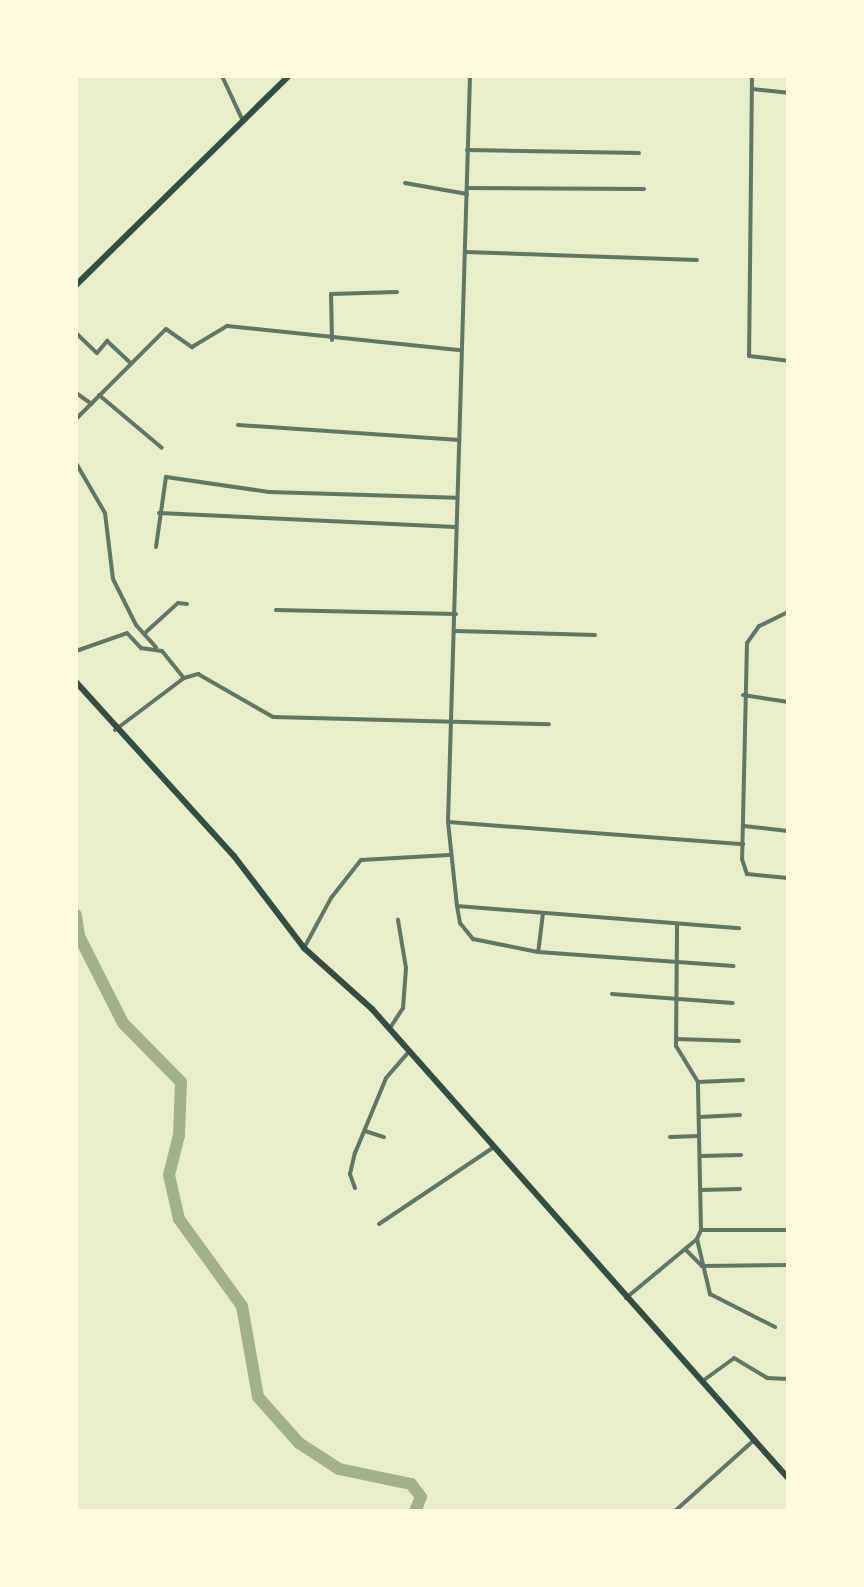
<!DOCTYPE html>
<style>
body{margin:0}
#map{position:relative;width:864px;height:1587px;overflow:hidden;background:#e9edc9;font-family:"Work Sans",sans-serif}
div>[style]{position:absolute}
.river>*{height:12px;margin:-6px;padding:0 6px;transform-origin:6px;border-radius:6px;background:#a3b18a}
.minor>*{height:4px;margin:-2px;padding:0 2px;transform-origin:2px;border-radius:2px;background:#617663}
.secondary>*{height:6px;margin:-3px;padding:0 3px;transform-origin:3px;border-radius:3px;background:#344e41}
span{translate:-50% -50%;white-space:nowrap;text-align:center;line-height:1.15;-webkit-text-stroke:6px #fefae0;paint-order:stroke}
.frame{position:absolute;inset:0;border:78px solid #fefae0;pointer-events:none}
</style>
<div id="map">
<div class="river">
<i style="left:76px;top:915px;width:21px;rotate:82deg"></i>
<i style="left:79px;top:936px;width:97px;rotate:63.2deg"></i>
<i style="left:123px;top:1023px;width:83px;rotate:45.5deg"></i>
<i style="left:181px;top:1082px;width:53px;rotate:92.2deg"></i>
<i style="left:179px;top:1135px;width:41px;rotate:104deg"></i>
<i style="left:169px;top:1175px;width:45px;rotate:77.2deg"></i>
<i style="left:179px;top:1219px;width:107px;rotate:54.1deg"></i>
<i style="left:242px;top:1306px;width:92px;rotate:80deg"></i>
<i style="left:258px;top:1397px;width:62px;rotate:48.3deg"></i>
<i style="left:299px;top:1443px;width:48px;rotate:33deg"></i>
<i style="left:339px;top:1469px;width:74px;rotate:11.8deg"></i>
<i style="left:411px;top:1484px;width:16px;rotate:52deg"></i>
<i style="left:421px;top:1497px;width:15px;rotate:113deg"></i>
</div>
<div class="minor">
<i style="left:222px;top:76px;width:50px;rotate:65deg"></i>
<i style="left:470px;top:76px;width:746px;rotate:91.69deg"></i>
<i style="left:448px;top:822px;width:84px;rotate:83.9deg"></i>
<i style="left:457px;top:906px;width:283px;rotate:4.5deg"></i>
<i style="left:752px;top:76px;width:280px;rotate:90.6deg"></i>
<i style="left:749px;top:356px;width:39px;rotate:7deg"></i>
<i style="left:752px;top:89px;width:36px;rotate:6deg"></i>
<i style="left:467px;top:150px;width:172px;rotate:1deg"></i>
<i style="left:405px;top:183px;width:63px;rotate:10.1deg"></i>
<i style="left:467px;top:188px;width:177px;rotate:0.3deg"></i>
<i style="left:466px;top:252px;width:231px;rotate:2deg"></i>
<i style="left:76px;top:333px;width:29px;rotate:44deg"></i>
<i style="left:97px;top:353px;width:16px;rotate:-50deg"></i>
<i style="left:107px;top:341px;width:33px;rotate:43deg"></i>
<i style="left:332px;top:340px;width:46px;rotate:-91.2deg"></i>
<i style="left:331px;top:294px;width:66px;rotate:-1.7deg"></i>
<i style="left:76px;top:393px;width:19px;rotate:35deg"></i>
<i style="left:99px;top:395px;width:82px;rotate:40.1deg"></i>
<i style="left:76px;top:419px;width:127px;rotate:-45deg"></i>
<i style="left:166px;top:329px;width:32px;rotate:35deg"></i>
<i style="left:192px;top:347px;width:41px;rotate:-31deg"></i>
<i style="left:227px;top:326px;width:235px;rotate:5.9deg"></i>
<i style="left:238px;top:425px;width:222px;rotate:3.9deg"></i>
<i style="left:76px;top:463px;width:58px;rotate:59.9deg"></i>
<i style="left:105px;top:513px;width:66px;rotate:83.1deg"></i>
<i style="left:113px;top:579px;width:51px;rotate:63.4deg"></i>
<i style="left:136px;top:625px;width:30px;rotate:48deg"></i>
<i style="left:159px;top:513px;width:297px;rotate:2.7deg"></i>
<i style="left:156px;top:547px;width:71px;rotate:-81.9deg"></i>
<i style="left:166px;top:477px;width:104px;rotate:8.3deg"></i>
<i style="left:269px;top:492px;width:187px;rotate:1.8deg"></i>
<i style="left:276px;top:610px;width:180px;rotate:1.3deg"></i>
<i style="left:788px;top:612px;width:32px;rotate:154deg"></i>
<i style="left:759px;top:626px;width:21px;rotate:125deg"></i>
<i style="left:747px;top:643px;width:216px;rotate:91.3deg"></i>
<i style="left:742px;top:859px;width:16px;rotate:72deg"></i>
<i style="left:747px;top:874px;width:41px;rotate:5.6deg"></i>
<i style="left:455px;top:631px;width:140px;rotate:1.6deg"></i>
<i style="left:146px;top:632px;width:43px;rotate:-42.2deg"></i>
<i style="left:178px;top:603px;width:9px;rotate:6deg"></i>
<i style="left:76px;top:651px;width:54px;rotate:-19.4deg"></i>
<i style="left:127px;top:633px;width:21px;rotate:47deg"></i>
<i style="left:141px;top:648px;width:21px;rotate:8deg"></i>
<i style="left:162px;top:651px;width:35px;rotate:51deg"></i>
<i style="left:743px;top:695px;width:46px;rotate:8.8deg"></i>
<i style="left:115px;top:730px;width:86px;rotate:-37deg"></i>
<i style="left:184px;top:678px;width:15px;rotate:-16deg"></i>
<i style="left:198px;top:674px;width:86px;rotate:29.8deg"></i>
<i style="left:273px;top:717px;width:276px;rotate:1.5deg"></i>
<i style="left:448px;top:822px;width:296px;rotate:4.3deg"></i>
<i style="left:744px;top:826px;width:44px;rotate:6.5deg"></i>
<i style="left:457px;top:906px;width:17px;rotate:80deg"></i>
<i style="left:460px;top:923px;width:21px;rotate:51deg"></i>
<i style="left:473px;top:939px;width:66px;rotate:11.3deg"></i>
<i style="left:543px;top:913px;width:39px;rotate:97deg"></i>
<i style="left:538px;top:952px;width:196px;rotate:4.1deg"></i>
<i style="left:304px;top:948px;width:57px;rotate:-61.6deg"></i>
<i style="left:331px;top:898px;width:48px;rotate:-51.7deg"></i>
<i style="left:361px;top:860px;width:88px;rotate:-3.3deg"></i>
<i style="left:612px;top:994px;width:121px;rotate:4.3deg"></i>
<i style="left:390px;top:1028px;width:24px;rotate:-57deg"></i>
<i style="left:403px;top:1008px;width:40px;rotate:-85.7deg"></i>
<i style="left:406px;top:968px;width:49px;rotate:-99.5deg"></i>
<i style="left:676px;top:1039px;width:63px;rotate:1.8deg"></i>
<i style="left:698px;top:1082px;width:45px;rotate:-2.5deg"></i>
<i style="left:699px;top:1117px;width:41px;rotate:-2.8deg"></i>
<i style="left:365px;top:1131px;width:20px;rotate:18deg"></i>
<i style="left:670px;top:1137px;width:29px;rotate:-2deg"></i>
<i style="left:701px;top:1156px;width:40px;rotate:-1.4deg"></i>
<i style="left:355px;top:1188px;width:15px;rotate:-110deg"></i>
<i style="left:350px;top:1174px;width:22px;rotate:-77deg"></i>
<i style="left:355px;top:1153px;width:81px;rotate:-67.5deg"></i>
<i style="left:386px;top:1078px;width:32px;rotate:-49deg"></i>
<i style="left:700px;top:1190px;width:40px;rotate:-1.4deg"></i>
<i style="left:379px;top:1224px;width:138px;rotate:-33.8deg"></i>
<i style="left:701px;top:1230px;width:87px"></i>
<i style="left:697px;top:1239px;width:57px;rotate:76.7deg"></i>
<i style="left:710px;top:1294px;width:73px;rotate:26.9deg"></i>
<i style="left:685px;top:1249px;width:24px;rotate:45deg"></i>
<i style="left:702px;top:1266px;width:86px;rotate:-0.7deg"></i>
<i style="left:626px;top:1298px;width:92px;rotate:-39.7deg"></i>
<i style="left:697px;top:1239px;width:10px;rotate:-66deg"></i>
<i style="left:701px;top:1230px;width:148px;rotate:-91.2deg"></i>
<i style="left:698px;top:1082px;width:42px;rotate:-121.4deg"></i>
<i style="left:676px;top:1046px;width:120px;rotate:-89.5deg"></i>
<i style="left:704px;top:1380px;width:37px;rotate:-36deg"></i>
<i style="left:734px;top:1358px;width:39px;rotate:31deg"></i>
<i style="left:767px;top:1378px;width:21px;rotate:3deg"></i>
<i style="left:675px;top:1511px;width:106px;rotate:-41.9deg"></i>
</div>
<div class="secondary">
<i style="left:76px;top:285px;width:298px;rotate:-44.5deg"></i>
<i style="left:76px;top:682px;width:235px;rotate:47.8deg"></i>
<i style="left:234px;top:856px;width:116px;rotate:52.7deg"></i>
<i style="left:304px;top:948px;width:91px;rotate:41.9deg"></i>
<i style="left:372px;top:1009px;width:627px;rotate:48.43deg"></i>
</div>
<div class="frame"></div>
</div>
